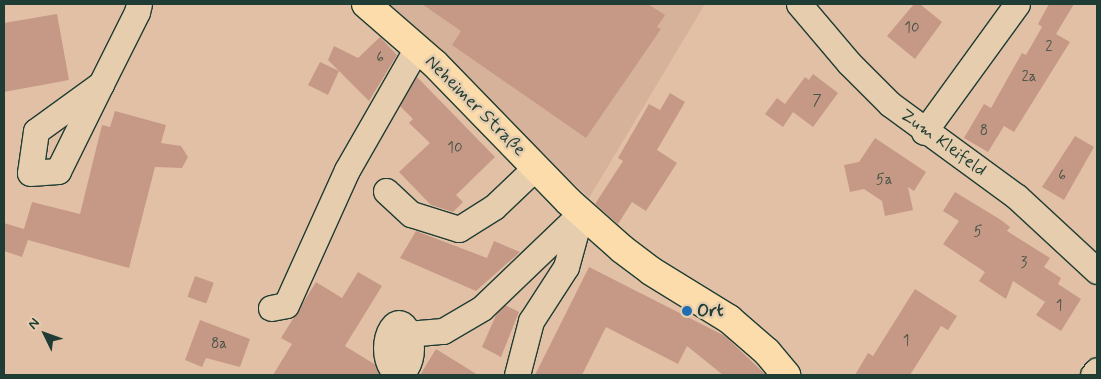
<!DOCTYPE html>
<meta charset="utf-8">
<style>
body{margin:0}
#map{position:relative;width:1101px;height:379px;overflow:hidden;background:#e2c0a5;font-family:Mynerve,sans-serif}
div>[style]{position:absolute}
.built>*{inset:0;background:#d6b29a}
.building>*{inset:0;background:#c69986;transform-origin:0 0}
.roads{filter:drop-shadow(1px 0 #1f3d34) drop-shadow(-1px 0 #1f3d34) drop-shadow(0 1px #1f3d34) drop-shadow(0 -1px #1f3d34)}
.minor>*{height:25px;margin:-12.5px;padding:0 12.5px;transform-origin:12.5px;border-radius:12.5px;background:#e6cdae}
.minor>.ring{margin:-12.5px;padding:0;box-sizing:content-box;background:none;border:25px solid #e6cdae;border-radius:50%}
.major>*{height:28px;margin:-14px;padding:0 14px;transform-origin:14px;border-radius:14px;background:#fddcac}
.dots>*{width:14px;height:14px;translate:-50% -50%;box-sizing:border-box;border:2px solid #e6cdae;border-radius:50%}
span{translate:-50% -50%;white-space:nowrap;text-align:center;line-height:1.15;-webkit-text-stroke:5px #e6cdae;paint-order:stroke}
.number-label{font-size:15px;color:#495448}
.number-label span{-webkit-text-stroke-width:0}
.street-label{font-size:18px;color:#1f3d34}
.poi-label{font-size:18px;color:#1f3d34;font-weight:700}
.left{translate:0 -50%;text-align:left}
.frame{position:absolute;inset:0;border:5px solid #1f3d34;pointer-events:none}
.north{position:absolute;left:20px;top:309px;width:50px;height:50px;-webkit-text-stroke:4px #e6cdae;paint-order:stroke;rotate:312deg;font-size:14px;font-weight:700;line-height:20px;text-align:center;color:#1f3d34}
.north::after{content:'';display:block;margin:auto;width:18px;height:22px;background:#1f3d34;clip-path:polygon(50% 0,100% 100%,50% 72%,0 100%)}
</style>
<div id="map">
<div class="built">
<i style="clip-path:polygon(379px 4px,705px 4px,589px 198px,423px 40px)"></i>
</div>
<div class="building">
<i style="clip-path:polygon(422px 4px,648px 4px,665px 15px,657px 27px,661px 29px,586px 138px,452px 45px,461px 31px)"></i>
<i style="clip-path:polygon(914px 4px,920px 4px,942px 22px,915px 59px,887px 36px)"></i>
<i style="clip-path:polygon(1049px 4px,1074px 4px,1056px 34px,1070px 42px,1014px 132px,1004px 126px,988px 152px,964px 138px,984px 104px,991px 108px,1022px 53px,1026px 55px,1042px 27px,1038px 24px)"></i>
<i style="clip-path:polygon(57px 14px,69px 80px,4px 92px,4px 23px)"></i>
<i style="clip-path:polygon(380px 37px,397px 55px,369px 101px,339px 71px,328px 95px,308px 85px,320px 62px,339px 71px,328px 60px,334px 46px,358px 58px)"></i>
<i style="clip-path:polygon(813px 74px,838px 93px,813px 127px,793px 112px,783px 127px,765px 114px,777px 98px,785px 104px,805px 77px,809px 80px)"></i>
<i style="clip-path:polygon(417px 77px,495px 157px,456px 195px,463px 202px,453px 212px,431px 205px,399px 172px,430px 143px,409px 123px,413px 119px,400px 106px)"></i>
<i style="clip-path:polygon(670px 93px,685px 102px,657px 150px,677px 163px,646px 211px,632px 202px,618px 224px,595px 204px,623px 161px,618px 158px,649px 104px,660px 110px)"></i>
<i style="clip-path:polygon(115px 111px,166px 125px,161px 143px,181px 146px,188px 157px,182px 168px,155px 167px,129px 268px,28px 240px,22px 257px,4px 251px,4px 223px,24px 229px,32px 202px,80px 214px,102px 125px,110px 127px)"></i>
<i style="clip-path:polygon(1075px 136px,1094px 147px,1064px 200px,1042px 187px)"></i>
<i style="clip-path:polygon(875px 138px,926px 172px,914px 191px,908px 187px,913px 210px,885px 216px,882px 201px,864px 189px,850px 192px,844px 165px,859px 162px)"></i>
<i style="clip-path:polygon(955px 192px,1001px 220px,1010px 227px,1007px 231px,1050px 258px,1044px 267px,1061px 278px,1058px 284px,1081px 299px,1061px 331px,1036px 315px,1045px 302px,1013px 281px,1006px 299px,979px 281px,985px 272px,943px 244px,959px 221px,943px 211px)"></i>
<i style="clip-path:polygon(416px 231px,487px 258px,494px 241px,520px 252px,476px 291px,400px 258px)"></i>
<i style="clip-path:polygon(589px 267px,725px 336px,766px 375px,723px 375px,687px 346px,678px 364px,606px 327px,582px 375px,535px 375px)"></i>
<i style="clip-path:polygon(358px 272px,382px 286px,345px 346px,392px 375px,273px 375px,292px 344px,281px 338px,316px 282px,342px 298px)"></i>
<i style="left:195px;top:276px;width:20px;height:22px;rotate:20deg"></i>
<i style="clip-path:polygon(915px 289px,957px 316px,948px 330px,941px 326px,910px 375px,855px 375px,868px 353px,873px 356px)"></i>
<i style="clip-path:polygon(505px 305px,519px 312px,501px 357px,482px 347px,497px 313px)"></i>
<i style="clip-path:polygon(200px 320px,250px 339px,240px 367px,206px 358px,202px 367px,185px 360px)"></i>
<i style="clip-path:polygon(436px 349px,478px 375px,420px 375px)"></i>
</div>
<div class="roads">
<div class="minor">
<i style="left:799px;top:4px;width:77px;rotate:49.7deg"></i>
<i style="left:849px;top:63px;width:58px;rotate:45deg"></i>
<i style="left:890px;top:104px;width:157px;rotate:36.2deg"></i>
<i style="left:1017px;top:197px;width:109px;rotate:42.8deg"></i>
<i style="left:101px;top:84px;width:80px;rotate:144.1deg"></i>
<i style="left:36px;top:131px;width:42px;rotate:98.1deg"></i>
<i style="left:30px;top:173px;width:28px;rotate:-4deg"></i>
<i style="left:58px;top:171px;width:97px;rotate:-63.7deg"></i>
<i style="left:101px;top:84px;width:80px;rotate:-63.4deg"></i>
<i style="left:137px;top:12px;width:8px;rotate:-76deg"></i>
<i style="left:924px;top:132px;width:158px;rotate:-54deg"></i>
<i style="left:386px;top:191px;width:34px;rotate:43deg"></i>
<i style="left:411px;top:214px;width:50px;rotate:17.4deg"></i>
<i style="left:459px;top:229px;width:41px;rotate:-32.2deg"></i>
<i style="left:494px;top:207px;width:58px;rotate:-43.6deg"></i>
<i style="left:271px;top:308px;width:15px;rotate:-11deg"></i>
<i style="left:286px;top:305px;width:148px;rotate:-65.7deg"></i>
<i style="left:347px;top:170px;width:141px;rotate:-60.2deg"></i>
<i class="ring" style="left:386px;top:323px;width:-5px;height:-5px"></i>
<i style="left:407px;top:334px;width:36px;rotate:-5deg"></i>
<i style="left:443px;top:331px;width:45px;rotate:-30.5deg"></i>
<i style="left:482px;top:308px;width:137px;rotate:-43.8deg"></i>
<i style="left:517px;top:375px;width:56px;rotate:-75.5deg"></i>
<i style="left:531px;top:321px;width:64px;rotate:-57.1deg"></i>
<i style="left:566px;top:267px;width:53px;rotate:-74.6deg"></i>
<i style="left:1093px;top:375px;width:6px;rotate:-51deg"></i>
</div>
<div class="major">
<i style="left:366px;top:4px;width:91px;rotate:41deg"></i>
<i style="left:435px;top:64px;width:191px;rotate:45.8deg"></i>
<i style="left:568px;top:201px;width:72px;rotate:41.6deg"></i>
<i style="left:622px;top:249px;width:36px;rotate:37deg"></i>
<i style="left:651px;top:271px;width:92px;rotate:31.6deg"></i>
<i style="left:729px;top:319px;width:50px;rotate:41deg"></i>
<i style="left:767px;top:352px;width:30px;rotate:50deg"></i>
</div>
</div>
<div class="dots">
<i style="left:687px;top:311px;background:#1f6fb2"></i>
</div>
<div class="number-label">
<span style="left:912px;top:29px">10</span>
<span style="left:1049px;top:48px">2</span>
<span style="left:380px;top:59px">6</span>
<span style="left:1029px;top:78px">2a</span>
<span style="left:817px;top:102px">7</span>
<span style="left:984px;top:132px">8</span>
<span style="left:455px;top:149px">10</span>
<span style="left:1062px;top:177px">6</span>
<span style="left:884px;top:181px">5a</span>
<span style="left:978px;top:233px">5</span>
<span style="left:1024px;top:264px">3</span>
<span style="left:1059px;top:307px">1</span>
<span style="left:906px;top:342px">1</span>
<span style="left:219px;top:345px">8a</span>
</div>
<div class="street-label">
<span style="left:475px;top:106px;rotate:45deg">Neheimer Straße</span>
<span style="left:943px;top:143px;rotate:36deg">Zum Kleifeld</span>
</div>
<div class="poi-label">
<span class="left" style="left:697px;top:311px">Ort</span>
</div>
<div class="frame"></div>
<div class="north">N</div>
</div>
